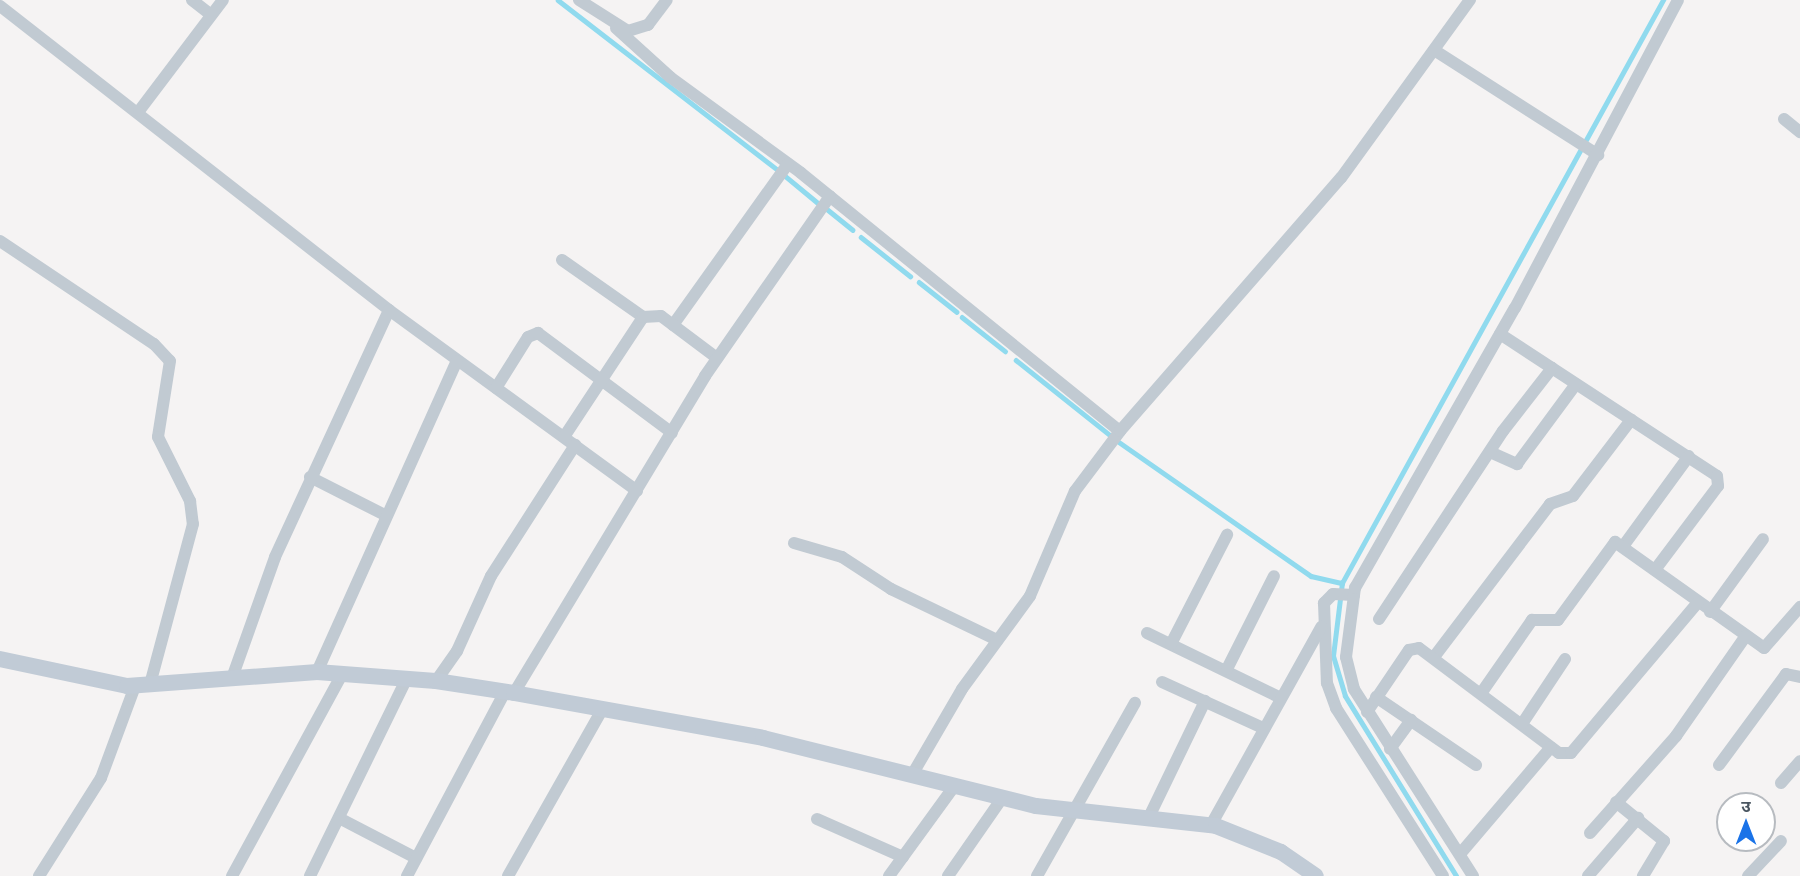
<!DOCTYPE html>
<meta charset="utf-8">
<style>
body{margin:0}
#map{position:relative;width:1800px;height:876px;overflow:hidden;background:#f5f3f3;font-family:Lato,"Noto Sans Devanagari",sans-serif}
div>[style]{position:absolute}
.stream>*{height:4.5px;margin:-2.25px;padding:0 2.25px;transform-origin:2.25px;border-radius:2.25px;background:#90daee}
.street>*{height:12px;margin:-6px;padding:0 6px;transform-origin:6px;border-radius:6px;background:#c1cad2}
.secondary>*{height:16px;margin:-8px;padding:0 8px;transform-origin:8px;border-radius:8px;background:#c1cbd6}
span{translate:-50% -50%;white-space:nowrap;text-align:center;line-height:1.15;-webkit-text-stroke:4.5px #fff;paint-order:stroke}
.north{position:absolute;left:1716px;top:792px;width:60px;height:60px;box-sizing:border-box;background:#fff;border:2px solid #b7bbc0;border-radius:50%;rotate:0deg;font-size:16px;font-weight:700;line-height:24px;text-align:center;color:#4a5661}
.north::after{content:'';display:block;margin:auto;width:21px;height:27px;background:#1a73e8;clip-path:polygon(50% 0,100% 100%,50% 72%,0 100%)}
</style>
<div id="map">
<div class="stream">
<i style="left:558px;top:0;width:279px;rotate:37.7deg"></i>
<i style="left:784px;top:175px;width:44px;rotate:39.5deg"></i>
<i style="left:827px;top:209px;width:33px;rotate:39deg"></i>
<i style="left:861px;top:237px;width:63px;rotate:38.5deg"></i>
<i style="left:919px;top:282px;width:48px;rotate:38.3deg"></i>
<i style="left:962px;top:317px;width:55px;rotate:38.3deg"></i>
<i style="left:1016px;top:360px;width:120px;rotate:38.6deg"></i>
<i style="left:1119px;top:442px;width:234px;rotate:34.9deg"></i>
<i style="left:1311px;top:576px;width:32px;rotate:13deg"></i>
<i style="left:1456px;top:876px;width:211px;rotate:-121.7deg"></i>
<i style="left:1345px;top:696px;width:42px;rotate:-106.7deg"></i>
<i style="left:1333px;top:656px;width:74px;rotate:-83deg"></i>
<i style="left:1342px;top:583px;width:666px;rotate:-61.16deg"></i>
</div>
<div class="street">
<i style="left:192px;top:0;width:24px;rotate:38deg"></i>
<i style="left:579px;top:0;width:58px;rotate:32.3deg"></i>
<i style="left:628px;top:31px;width:21px;rotate:-17deg"></i>
<i style="left:648px;top:25px;width:31px;rotate:-53deg"></i>
<i style="left:0;top:6px;width:494px;rotate:38deg"></i>
<i style="left:389px;top:310px;width:307px;rotate:36.1deg"></i>
<i style="left:616px;top:28px;width:73px;rotate:42.2deg"></i>
<i style="left:670px;top:77px;width:162px;rotate:36.2deg"></i>
<i style="left:801px;top:173px;width:410px;rotate:39deg"></i>
<i style="left:1434px;top:50px;width:195px;rotate:32.6deg"></i>
<i style="left:139px;top:111px;width:139px;rotate:-52.9deg"></i>
<i style="left:1784px;top:119px;width:21px;rotate:39deg"></i>
<i style="left:0;top:241px;width:185px;rotate:33.8deg"></i>
<i style="left:154px;top:344px;width:23px;rotate:47deg"></i>
<i style="left:170px;top:361px;width:77px;rotate:99deg"></i>
<i style="left:158px;top:437px;width:72px;rotate:63.4deg"></i>
<i style="left:190px;top:501px;width:23px;rotate:83deg"></i>
<i style="left:193px;top:524px;width:167px;rotate:105deg"></i>
<i style="left:562px;top:260px;width:99px;rotate:35.1deg"></i>
<i style="left:673px;top:325px;width:198px;rotate:-54.5deg"></i>
<i style="left:1500px;top:334px;width:259px;rotate:33.2deg"></i>
<i style="left:1717px;top:476px;width:10px;rotate:84deg"></i>
<i style="left:1718px;top:486px;width:105px;rotate:126.9deg"></i>
<i style="left:496px;top:388px;width:60px;rotate:-57.9deg"></i>
<i style="left:528px;top:337px;width:11px;rotate:-22deg"></i>
<i style="left:538px;top:333px;width:167px;rotate:36.7deg"></i>
<i style="left:564px;top:437px;width:144px;rotate:-56.6deg"></i>
<i style="left:643px;top:317px;width:18px;rotate:-3deg"></i>
<i style="left:661px;top:316px;width:70px;rotate:36.9deg"></i>
<i style="left:1490px;top:452px;width:30px;rotate:24deg"></i>
<i style="left:1517px;top:464px;width:99px;rotate:-53.6deg"></i>
<i style="left:310px;top:477px;width:84px;rotate:26.9deg"></i>
<i style="left:794px;top:543px;width:50px;rotate:16.3deg"></i>
<i style="left:842px;top:557px;width:59px;rotate:33.1deg"></i>
<i style="left:891px;top:589px;width:118px;rotate:25.7deg"></i>
<i style="left:1624px;top:545px;width:110px;rotate:-53.9deg"></i>
<i style="left:1354px;top:595px;width:21px;rotate:-177deg"></i>
<i style="left:1333px;top:594px;width:13px;rotate:135deg"></i>
<i style="left:1324px;top:603px;width:80px;rotate:87.9deg"></i>
<i style="left:1327px;top:683px;width:27px;rotate:70deg"></i>
<i style="left:1336px;top:708px;width:199px;rotate:57.5deg"></i>
<i style="left:1710px;top:612px;width:90px;rotate:-54deg"></i>
<i style="left:1379px;top:619px;width:225px;rotate:-56.6deg"></i>
<i style="left:1503px;top:431px;width:80px;rotate:-52.1deg"></i>
<i style="left:1147px;top:633px;width:147px;rotate:25.9deg"></i>
<i style="left:1171px;top:644px;width:123px;rotate:-62.8deg"></i>
<i style="left:1434px;top:657px;width:192px;rotate:-52.8deg"></i>
<i style="left:1550px;top:504px;width:24px;rotate:-19deg"></i>
<i style="left:1573px;top:496px;width:96px;rotate:-52.7deg"></i>
<i style="left:1227px;top:669px;width:104px;rotate:-63.2deg"></i>
<i style="left:317px;top:672px;width:341px;rotate:-65.8deg"></i>
<i style="left:232px;top:678px;width:128px;rotate:-70.4deg"></i>
<i style="left:275px;top:557px;width:272px;rotate:-65.2deg"></i>
<i style="left:436px;top:681px;width:37px;rotate:-55deg"></i>
<i style="left:457px;top:651px;width:82px;rotate:-65.6deg"></i>
<i style="left:491px;top:576px;width:156px;rotate:-57.3deg"></i>
<i style="left:1162px;top:682px;width:111px;rotate:24.5deg"></i>
<i style="left:1482px;top:692px;width:88px;rotate:-55.2deg"></i>
<i style="left:1532px;top:620px;width:26px"></i>
<i style="left:1558px;top:620px;width:97px;rotate:-53.8deg"></i>
<i style="left:1615px;top:542px;width:183px;rotate:35.4deg"></i>
<i style="left:1764px;top:648px;width:55px;rotate:-48.7deg"></i>
<i style="left:514px;top:693px;width:370px;rotate:-58.9deg"></i>
<i style="left:705px;top:376px;width:219px;rotate:-55.2deg"></i>
<i style="left:1376px;top:697px;width:121px;rotate:34.2deg"></i>
<i style="left:1367px;top:712px;width:75px;rotate:-55.9deg"></i>
<i style="left:1409px;top:650px;width:10px;rotate:-11deg"></i>
<i style="left:1419px;top:648px;width:175px;rotate:36.9deg"></i>
<i style="left:1559px;top:753px;width:12px"></i>
<i style="left:1571px;top:753px;width:197px;rotate:-49.9deg"></i>
<i style="left:1522px;top:724px;width:78px;rotate:-56.5deg"></i>
<i style="left:1390px;top:749px;width:36px;rotate:-54deg"></i>
<i style="left:1719px;top:765px;width:113px;rotate:-53.6deg"></i>
<i style="left:1786px;top:674px;width:14px;rotate:12deg"></i>
<i style="left:912px;top:775px;width:99px;rotate:-59.8deg"></i>
<i style="left:962px;top:689px;width:115px;rotate:-53.8deg"></i>
<i style="left:1030px;top:596px;width:114px;rotate:-66.8deg"></i>
<i style="left:1075px;top:491px;width:75px;rotate:-53.1deg"></i>
<i style="left:1120px;top:431px;width:336px;rotate:-48.9deg"></i>
<i style="left:1341px;top:178px;width:220px;rotate:-54.1deg"></i>
<i style="left:1781px;top:783px;width:29px;rotate:-49deg"></i>
<i style="left:1616px;top:802px;width:62px;rotate:39.1deg"></i>
<i style="left:1664px;top:841px;width:41px;rotate:121deg"></i>
<i style="left:1149px;top:817px;width:129px;rotate:-64.2deg"></i>
<i style="left:339px;top:818px;width:87px;rotate:27.5deg"></i>
<i style="left:817px;top:819px;width:94px;rotate:23.8deg"></i>
<i style="left:1211px;top:825px;width:227px;rotate:-60.9deg"></i>
<i style="left:1590px;top:833px;width:130px;rotate:-48.4deg"></i>
<i style="left:1676px;top:736px;width:121px;rotate:-55.1deg"></i>
<i style="left:1460px;top:854px;width:140px;rotate:-49.6deg"></i>
<i style="left:39px;top:876px;width:116px;rotate:-57.7deg"></i>
<i style="left:101px;top:778px;width:98px;rotate:-69.7deg"></i>
<i style="left:232px;top:876px;width:230px;rotate:-61.4deg"></i>
<i style="left:310px;top:876px;width:220px;rotate:-63.9deg"></i>
<i style="left:407px;top:876px;width:208px;rotate:-62deg"></i>
<i style="left:508px;top:876px;width:193px;rotate:-60.5deg"></i>
<i style="left:889px;top:876px;width:112px;rotate:-54deg"></i>
<i style="left:948px;top:876px;width:96px;rotate:-55.2deg"></i>
<i style="left:1037px;top:876px;width:199px;rotate:-60.5deg"></i>
<i style="left:1473px;top:876px;width:222px;rotate:-122.5deg"></i>
<i style="left:1354px;top:689px;width:33px;rotate:-104deg"></i>
<i style="left:1346px;top:657px;width:70px;rotate:-82.6deg"></i>
<i style="left:1355px;top:588px;width:322px;rotate:-60.3deg"></i>
<i style="left:1515px;top:308px;width:348px;rotate:-62.1deg"></i>
<i style="left:1588px;top:876px;width:77px;rotate:-49.2deg"></i>
<i style="left:1748px;top:876px;width:48px;rotate:-46.7deg"></i>
</div>
<div class="secondary">
<i style="left:0;top:659px;width:130px;rotate:12deg"></i>
<i style="left:127px;top:686px;width:191px;rotate:-4.2deg"></i>
<i style="left:317px;top:672px;width:119px;rotate:4.3deg"></i>
<i style="left:436px;top:681px;width:79px;rotate:8.7deg"></i>
<i style="left:514px;top:693px;width:253px;rotate:10.2deg"></i>
<i style="left:763px;top:738px;width:281px;rotate:14deg"></i>
<i style="left:1036px;top:806px;width:181px;rotate:6.3deg"></i>
<i style="left:1216px;top:826px;width:70px;rotate:21.8deg"></i>
<i style="left:1281px;top:852px;width:42px;rotate:34.4deg"></i>
</div>
<div class="north">उ</div>
</div>
